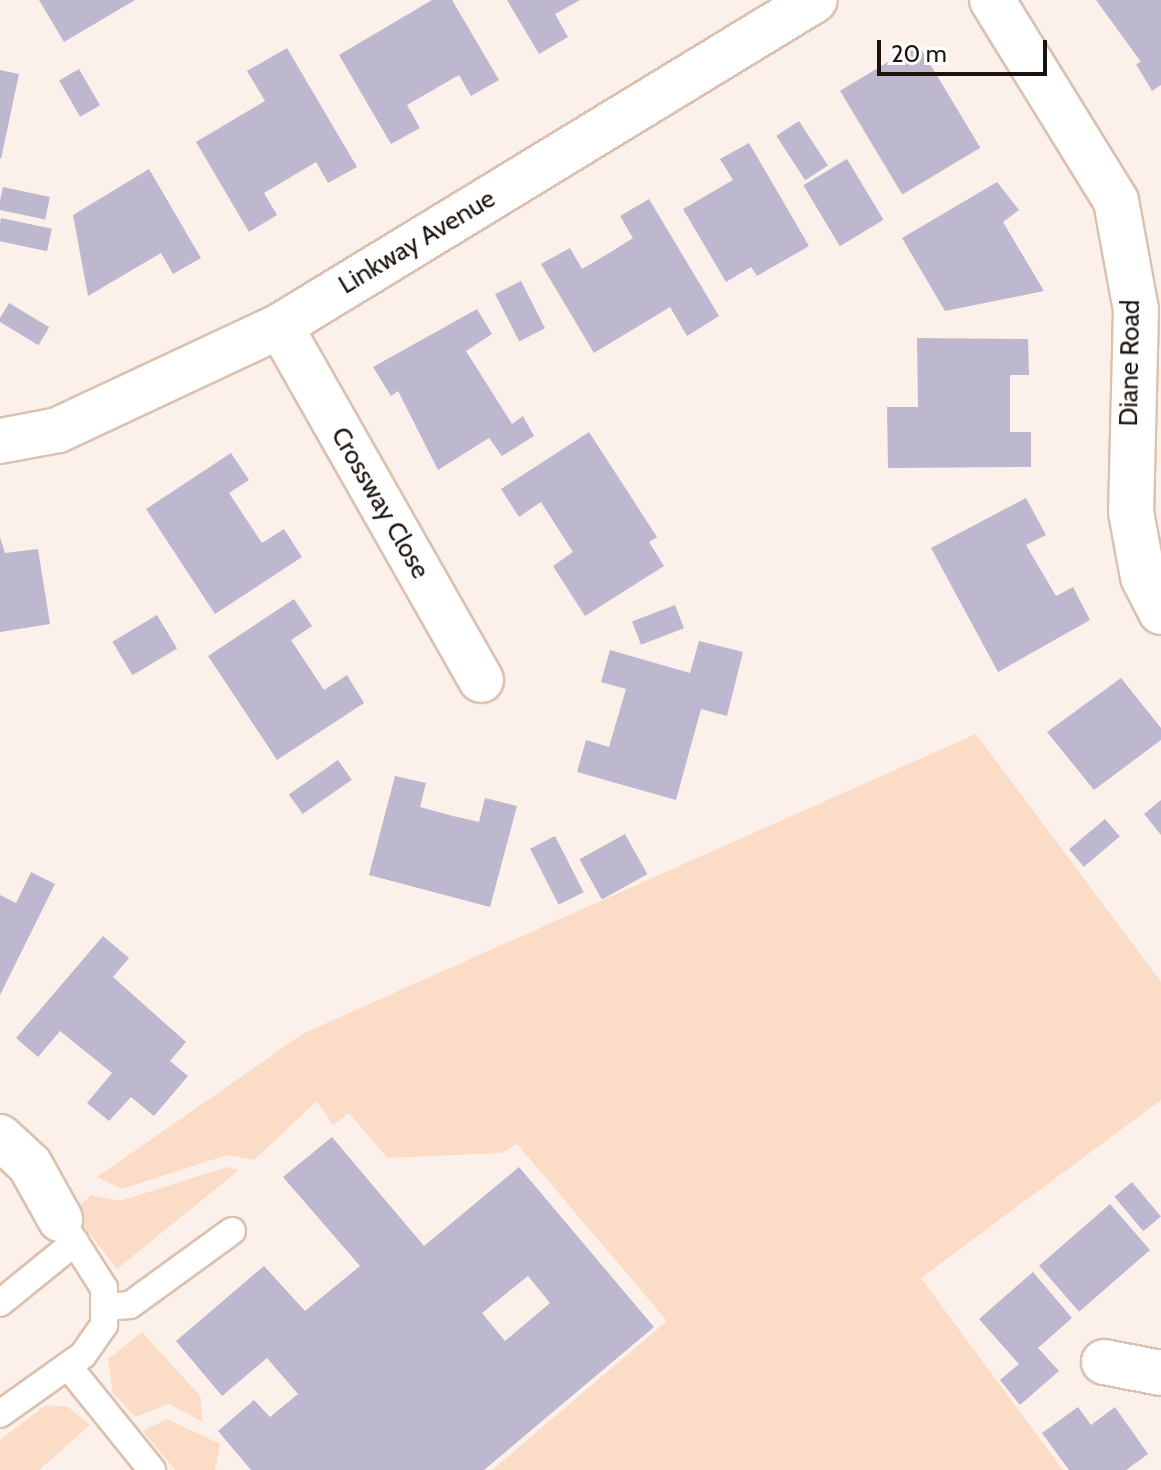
<!DOCTYPE html>
<style>
body{margin:0}
#map{position:relative;width:1161px;height:1470px;overflow:hidden;background:#fbf1ea;font-family:Cabin,sans-serif}
div>[style]{position:absolute}
.green>*{inset:0;background:#fbdcc6}
.building>*{inset:0;background:#beb7d0;transform-origin:0 0}
.roads{filter:drop-shadow(2px 0 #dac1b0) drop-shadow(-2px 0 #dac1b0) drop-shadow(0 2px #dac1b0) drop-shadow(0 -2px #dac1b0)}
.service>*{height:26px;margin:-13px;padding:0 13px;transform-origin:13px;border-radius:13px;background:#fff}
.minor>*{height:44px;margin:-22px;padding:0 22px;transform-origin:22px;border-radius:22px;background:#fff}
span{translate:-50% -50%;white-space:nowrap;text-align:center;line-height:1.15;-webkit-text-stroke:6px #fff;paint-order:stroke}
.street-label{font-size:26px;color:#1c130d}
.scale{position:absolute;left:877px;top:40px;width:170px;height:36px;box-sizing:border-box;border:4px solid #1c130d;border-top:0;padding-left:10px;font-size:24px;line-height:28px;white-space:nowrap;color:#1c130d;-webkit-text-stroke:6px #fff;paint-order:stroke}
</style>
<div id="map">
<div class="green">
<i style="clip-path:polygon(976px 734px,1161px 982px,1161px 1100px,921px 1278px,1063px 1470px,492px 1470px,667px 1321px,517px 1144px,501px 1153px,387px 1158px,349px 1113px,333px 1125px,317px 1101px,254px 1160px,227px 1155px,122px 1189px,97px 1177px,304px 1033px)"></i>
<i style="clip-path:polygon(227px 1167px,239px 1170px,117px 1269px,73px 1212px,91px 1195px,120px 1201px)"></i>
<i style="clip-path:polygon(142px 1332px,200px 1396px,203px 1422px,169px 1404px,135px 1417px,113px 1393px,108px 1359px)"></i>
<i style="clip-path:polygon(46px 1405px,68px 1407px,90px 1425px,39px 1470px,0 1470px,0 1440px)"></i>
<i style="clip-path:polygon(167px 1419px,220px 1444px,215px 1470px,175px 1470px,143px 1431px)"></i>
</div>
<div class="building">
<i style="clip-path:polygon(39px 0,135px 0,64px 42px)"></i>
<i style="clip-path:polygon(432px 0,452px 0,499px 80px,471px 96px,459px 75px,407px 105px,420px 128px,391px 144px,339px 55px)"></i>
<i style="clip-path:polygon(507px 0,580px 0,555px 14px,568px 37px,539px 54px)"></i>
<i style="clip-path:polygon(1096px 0,1161px 0,1161px 85px,1152px 91px,1136px 64px,1141px 62px)"></i>
<i style="left:918px;top:44px;width:121px;height:91px;rotate:59deg"></i>
<i style="clip-path:polygon(287px 48px,357px 167px,328px 183px,316px 162px,264px 193px,277px 215px,249px 232px,196px 142px,265px 101px,247px 71px)"></i>
<i style="left:79px;top:69px;width:42px;height:23px;rotate:60deg"></i>
<i style="clip-path:polygon(0 70px,19px 74px,1px 159px,0 158px)"></i>
<i style="left:799px;top:121px;width:53px;height:27px;rotate:57deg"></i>
<i style="clip-path:polygon(749px 143px,809px 246px,757px 276px,751px 267px,726px 282px,683px 209px,733px 180px,720px 159px)"></i>
<i style="left:847px;top:159px;width:71px;height:51px;rotate:59deg"></i>
<i style="clip-path:polygon(149px 169px,201px 258px,173px 274px,161px 253px,88px 296px,73px 215px)"></i>
<i style="clip-path:polygon(997px 182px,1019px 210px,1003px 222px,1044px 291px,945px 311px,902px 238px)"></i>
<i style="left:3px;top:187px;width:48px;height:23px;rotate:12deg"></i>
<i style="clip-path:polygon(649px 199px,719px 316px,687px 336px,670px 307px,594px 353px,541px 264px,570px 248px,582px 269px,611px 252px,633px 238px,620px 216px)"></i>
<i style="left:1px;top:218px;width:52px;height:23px;rotate:12deg"></i>
<i style="left:521px;top:281px;width:53px;height:29px;rotate:63deg"></i>
<i style="left:9px;top:303px;width:47px;height:21px;rotate:31deg"></i>
<i style="clip-path:polygon(477px 309px,492px 334px,466px 351px,512px 424px,523px 416px,534px 436px,502px 456px,489px 438px,438px 470px,398px 391px,391px 396px,373px 367px)"></i>
<i style="clip-path:polygon(917px 338px,1028px 339px,1029px 375px,1010px 375px,1010px 432px,1031px 432px,1031px 467px,888px 468px,887px 407px,918px 407px)"></i>
<i style="clip-path:polygon(589px 432px,657px 537px,649px 542px,664px 566px,585px 616px,553px 566px,573px 552px,541px 502px,519px 517px,501px 489px)"></i>
<i style="clip-path:polygon(231px 453px,249px 480px,229px 493px,262px 543px,284px 529px,302px 557px,215px 614px,146px 509px)"></i>
<i style="clip-path:polygon(1026px 498px,1046px 535px,1026px 545px,1056px 596px,1073px 587px,1090px 620px,998px 672px,931px 548px)"></i>
<i style="clip-path:polygon(0 537px,5px 553px,38px 549px,50px 624px,0 632px)"></i>
<i style="clip-path:polygon(294px 599px,312px 626px,291px 640px,324px 690px,347px 675px,364px 703px,277px 760px,208px 656px)"></i>
<i style="left:675px;top:605px;width:25px;height:46px;rotate:69deg"></i>
<i style="left:157px;top:615px;width:39px;height:52px;rotate:59deg"></i>
<i style="clip-path:polygon(699px 641px,743px 652px,727px 716px,701px 709px,676px 800px,577px 772px,586px 740px,609px 747px,626px 689px,601px 682px,610px 650px,690px 673px)"></i>
<i style="clip-path:polygon(1121px 678px,1161px 728px,1161px 740px,1094px 790px,1047px 732px)"></i>
<i style="left:338px;top:760px;width:24px;height:60px;rotate:55deg"></i>
<i style="clip-path:polygon(395px 776px,426px 783px,420px 807px,453px 816px,479px 822px,485px 798px,517px 806px,490px 907px,369px 875px)"></i>
<i style="clip-path:polygon(1161px 800px,1161px 835px,1144px 814px)"></i>
<i style="left:1105px;top:819px;width:23px;height:47px;rotate:50deg"></i>
<i style="left:625px;top:834px;width:46px;height:52px;rotate:61deg"></i>
<i style="left:555px;top:836px;width:63px;height:28px;rotate:63deg"></i>
<i style="clip-path:polygon(31px 872px,55px 884px,0 995px,0 895px,16px 903px)"></i>
<i style="clip-path:polygon(103px 936px,129px 958px,113px 977px,186px 1042px,170px 1061px,188px 1076px,154px 1116px,131px 1097px,109px 1121px,87px 1103px,112px 1073px,60px 1031px,38px 1057px,16px 1038px)"></i>
<i style="clip-path:polygon(evenodd,332px 1137px,424px 1246px,519px 1167px,654px 1327px,484px 1470px,251px 1470px,218px 1431px,254px 1400px,270px 1417px,298px 1394px,267px 1358px,222px 1396px,176px 1341px,264px 1266px,305px 1311px,360px 1266px,283px 1177px,332px 1137px,528px 1276px,550px 1303px,505px 1341px,482px 1313px,528px 1276px)"></i>
<i style="left:1132px;top:1182px;width:45px;height:23px;rotate:50deg"></i>
<i style="left:1110px;top:1204px;width:61px;height:94px;rotate:49deg"></i>
<i style="clip-path:polygon(1033px 1272px,1072px 1318px,1038px 1348px,1059px 1371px,1020px 1405px,1000px 1380px,1019px 1364px,979px 1319px)"></i>
<i style="clip-path:polygon(1078px 1407px,1091px 1425px,1115px 1407px,1148px 1454px,1126px 1470px,1069px 1470px,1042px 1433px)"></i>
</div>
<div class="roads">
<div class="service">
<i style="left:0;top:1303px;width:97px;rotate:-39.1deg"></i>
<i style="left:107px;top:1307px;width:23px;rotate:-5deg"></i>
<i style="left:130px;top:1305px;width:126px;rotate:-36deg"></i>
<i style="left:68px;top:1366px;width:134px;rotate:51.1deg"></i>
<i style="left:0;top:1414px;width:102px;rotate:-35.4deg"></i>
<i style="left:83px;top:1355px;width:37px;rotate:-55deg"></i>
<i style="left:104px;top:1325px;width:37px;rotate:-90deg"></i>
<i style="left:104px;top:1288px;width:82px;rotate:-122.5deg"></i>
</div>
<div class="minor">
<i style="left:992px;top:0;width:236px;rotate:58.3deg"></i>
<i style="left:1116px;top:201px;width:111px;rotate:79.6deg"></i>
<i style="left:1136px;top:310px;width:202px;rotate:91.4deg"></i>
<i style="left:1131px;top:512px;width:66px;rotate:79.5deg"></i>
<i style="left:1143px;top:577px;width:39px;rotate:63deg"></i>
<i style="left:280px;top:326px;width:407px;rotate:60.4deg"></i>
<i style="left:0;top:441px;width:59px;rotate:-10.7deg"></i>
<i style="left:58px;top:430px;width:245px;rotate:-25.1deg"></i>
<i style="left:280px;top:326px;width:626px;rotate:-31.36deg"></i>
<i style="left:0;top:1137px;width:41px;rotate:43deg"></i>
<i style="left:30px;top:1165px;width:62px;rotate:60.9deg"></i>
<i style="left:1104px;top:1362px;width:58px;rotate:10.9deg"></i>
</div>
</div>
<div class="street-label">
<span style="left:417px;top:242px;rotate:-31deg">Linkway Avenue</span>
<span style="left:1130px;top:363px;rotate:-89deg">Diane Road</span>
<span style="left:380px;top:503px;rotate:60deg">Crossway Close</span>
</div>
<div class="scale">20 m</div>
</div>
